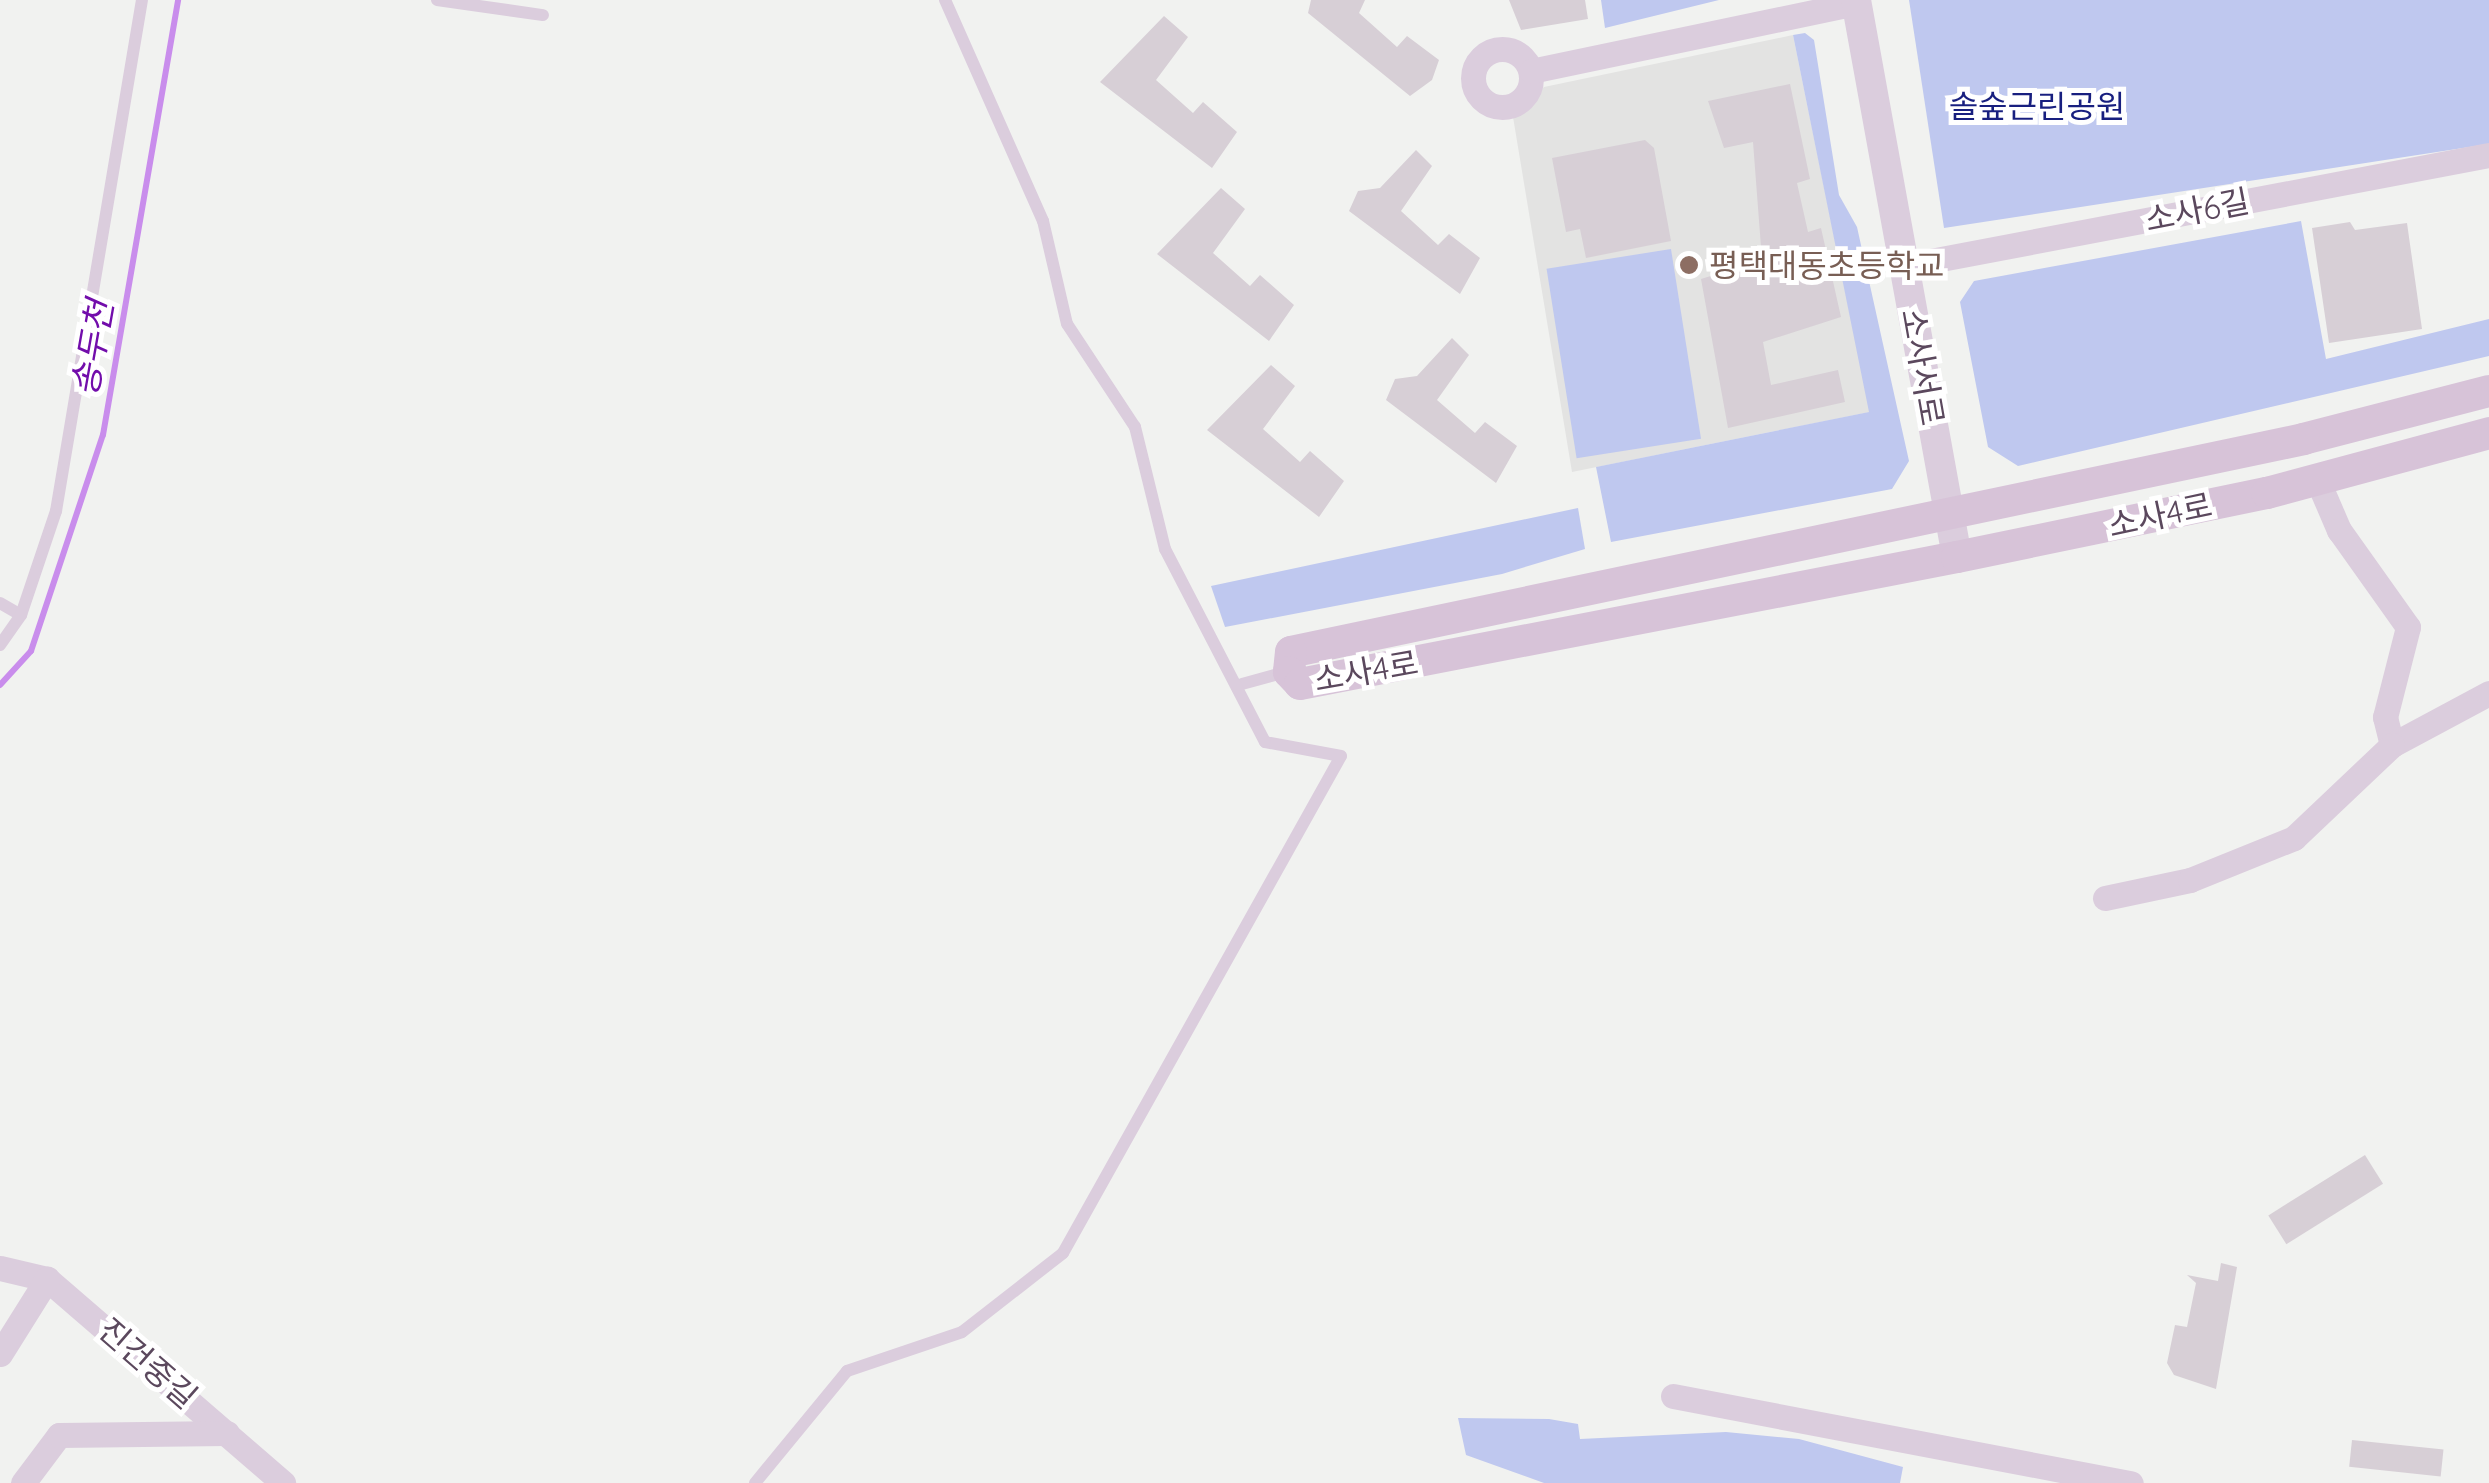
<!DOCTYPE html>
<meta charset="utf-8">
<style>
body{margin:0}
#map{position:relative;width:2489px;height:1483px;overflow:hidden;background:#f1f2f0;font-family:Quicksand,"Noto Sans KR",sans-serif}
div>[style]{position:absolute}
.education>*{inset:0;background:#e3e3e2}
.green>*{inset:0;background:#bfc8ef;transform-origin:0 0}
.stream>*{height:6px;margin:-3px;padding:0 3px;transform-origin:3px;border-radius:3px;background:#c98dec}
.building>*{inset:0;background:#d7cfd6;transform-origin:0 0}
.service>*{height:12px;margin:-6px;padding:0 6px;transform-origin:6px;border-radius:6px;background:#dbcddd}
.minor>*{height:25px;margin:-12.5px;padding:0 12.5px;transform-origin:12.5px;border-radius:12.5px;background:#dbcddd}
.minor>.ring{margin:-12.5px;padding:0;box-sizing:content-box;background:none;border:25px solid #dbcddd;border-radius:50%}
.tertiary>*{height:30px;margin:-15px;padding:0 15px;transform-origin:15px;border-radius:15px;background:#dbcddd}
.secondary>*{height:32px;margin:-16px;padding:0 16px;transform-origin:16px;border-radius:16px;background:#d7c3d8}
.dots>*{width:28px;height:28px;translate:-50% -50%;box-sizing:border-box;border:5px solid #fff;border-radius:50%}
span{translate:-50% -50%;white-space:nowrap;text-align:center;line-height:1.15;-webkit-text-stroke:10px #fff;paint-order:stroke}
.park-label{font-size:32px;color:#181f7f}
.street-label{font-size:32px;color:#5b485d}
.education-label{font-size:32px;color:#785e54}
.left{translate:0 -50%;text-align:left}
.water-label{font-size:35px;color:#720dab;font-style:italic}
</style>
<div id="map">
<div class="education">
<i style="clip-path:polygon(1793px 35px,1870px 412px,1572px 472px,1513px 117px,1544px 87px)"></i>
</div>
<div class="green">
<i style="clip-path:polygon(1601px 0,1719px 0,1605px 28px)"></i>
<i style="clip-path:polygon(1909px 0,2489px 0,2489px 144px,1944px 228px)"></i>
<i style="clip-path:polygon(1805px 33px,1814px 40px,1839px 195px,1857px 227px,1909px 461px,1892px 489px,1611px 542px,1596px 467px,1869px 412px,1793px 35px)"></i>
<i style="clip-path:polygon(2301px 221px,2326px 359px,2489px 319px,2489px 356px,2018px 466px,1988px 447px,1960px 302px,1974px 281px)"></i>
<i style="left:1671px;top:249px;width:192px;height:126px;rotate:81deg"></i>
<i style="clip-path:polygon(1578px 508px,1585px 549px,1502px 574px,1225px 627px,1211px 586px)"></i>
<i style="clip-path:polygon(1458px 1418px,1549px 1419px,1578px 1424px,1580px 1439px,1726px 1432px,1799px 1439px,1903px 1467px,1900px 1483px,1544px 1483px,1466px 1455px)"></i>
</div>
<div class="stream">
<i style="left:0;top:685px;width:46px;rotate:-47.6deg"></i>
<i style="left:31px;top:651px;width:228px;rotate:-71.6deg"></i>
<i style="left:103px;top:435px;width:441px;rotate:-80.2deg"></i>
</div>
<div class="building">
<i style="clip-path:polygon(1311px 0,1365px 0,1359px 13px,1397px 47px,1407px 36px,1439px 60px,1432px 80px,1410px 96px,1308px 13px)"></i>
<i style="clip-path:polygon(1509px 0,1585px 0,1588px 19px,1521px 30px)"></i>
<i style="clip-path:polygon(1164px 16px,1188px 37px,1156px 80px,1193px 113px,1203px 102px,1237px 132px,1212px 168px,1100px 82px)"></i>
<i style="clip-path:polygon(1790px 84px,1810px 179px,1797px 183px,1808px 232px,1821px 228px,1841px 317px,1763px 342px,1771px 385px,1838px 370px,1845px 402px,1728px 428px,1701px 279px,1762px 260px,1753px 142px,1724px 148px,1708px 101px)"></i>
<i style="clip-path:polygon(1645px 140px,1654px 148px,1671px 241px,1586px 258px,1580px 229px,1566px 232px,1552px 158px)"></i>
<i style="clip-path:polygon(1416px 150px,1432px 166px,1401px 211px,1438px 245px,1449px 234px,1480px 258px,1460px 294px,1349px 211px,1358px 191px,1380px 188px)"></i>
<i style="clip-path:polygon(1221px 188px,1245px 209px,1213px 253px,1250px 286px,1260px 275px,1294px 305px,1269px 341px,1157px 254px)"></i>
<i style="clip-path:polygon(2350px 222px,2355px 230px,2407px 223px,2422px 329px,2329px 343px,2312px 228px)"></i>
<i style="clip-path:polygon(1452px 338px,1469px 355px,1437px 400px,1475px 433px,1485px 422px,1517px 446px,1496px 483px,1386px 400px,1395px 379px,1417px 376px)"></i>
<i style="clip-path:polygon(1271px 365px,1295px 386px,1263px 429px,1300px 462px,1310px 451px,1344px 481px,1319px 517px,1207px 430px)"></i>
<i style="left:2365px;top:1155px;width:34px;height:114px;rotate:58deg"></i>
<i style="clip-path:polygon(2221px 1263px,2237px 1267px,2216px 1389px,2174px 1375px,2167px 1363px,2175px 1325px,2187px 1327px,2196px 1283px,2187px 1275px,2218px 1281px)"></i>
<i style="left:2352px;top:1440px;width:92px;height:27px;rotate:6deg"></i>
</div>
<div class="service">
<i style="left:437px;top:0;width:107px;rotate:8.1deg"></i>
<i style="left:0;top:603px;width:24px;rotate:30deg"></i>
<i style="left:0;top:645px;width:37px;rotate:-55deg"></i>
<i style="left:21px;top:615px;width:110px;rotate:-71.4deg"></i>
<i style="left:56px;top:511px;width:518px;rotate:-80.45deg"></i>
<i style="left:1242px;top:684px;width:46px;rotate:-15.3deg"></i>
<i style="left:755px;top:1483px;width:145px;rotate:-50.6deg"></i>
<i style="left:847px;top:1371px;width:121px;rotate:-18.7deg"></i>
<i style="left:962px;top:1332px;width:128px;rotate:-38deg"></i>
<i style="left:1063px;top:1253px;width:569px;rotate:-60.78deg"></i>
<i style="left:1341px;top:756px;width:77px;rotate:-169.6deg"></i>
<i style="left:1265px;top:742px;width:217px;rotate:-117.4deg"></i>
<i style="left:1165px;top:549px;width:126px;rotate:-103.8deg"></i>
<i style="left:1135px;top:427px;width:123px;rotate:-123.4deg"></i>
<i style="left:1067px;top:324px;width:106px;rotate:-103.1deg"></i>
<i style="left:1043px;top:221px;width:242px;rotate:-113.9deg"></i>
</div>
<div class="minor">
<i class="ring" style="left:1473px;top:49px;width:33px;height:33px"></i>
<i style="left:1531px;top:71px;width:332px;rotate:-11.8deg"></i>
<i style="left:1904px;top:266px;width:595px;rotate:-10.74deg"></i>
<i style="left:2317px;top:479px;width:56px;rotate:66.7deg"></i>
<i style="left:2339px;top:530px;width:119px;rotate:54.6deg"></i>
<i style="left:2408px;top:627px;width:93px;rotate:104.3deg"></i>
<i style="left:2385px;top:717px;width:29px;rotate:76deg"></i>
<i style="left:2392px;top:745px;width:110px;rotate:-28.2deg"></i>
<i style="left:2105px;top:898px;width:87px;rotate:-12deg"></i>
<i style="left:2190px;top:880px;width:112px;rotate:-22deg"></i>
<i style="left:2294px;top:838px;width:135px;rotate:-43.5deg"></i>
<i style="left:0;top:1268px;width:48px;rotate:13.2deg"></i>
<i style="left:47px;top:1279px;width:312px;rotate:40.8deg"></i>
<i style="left:0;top:1354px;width:89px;rotate:-57.9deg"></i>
<i style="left:1673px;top:1396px;width:466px;rotate:10.8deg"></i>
<i style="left:23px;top:1483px;width:60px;rotate:-53.1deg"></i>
<i style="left:59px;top:1435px;width:168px;rotate:-0.7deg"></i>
</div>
<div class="tertiary">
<i style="left:1856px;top:0;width:566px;rotate:79.72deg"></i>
</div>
<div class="secondary">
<i style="left:2489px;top:391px;width:191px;rotate:165.5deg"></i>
<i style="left:2304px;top:439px;width:1035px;rotate:168.13deg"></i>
<i style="left:1291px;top:652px;width:20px;rotate:96deg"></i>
<i style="left:1289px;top:672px;width:16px;rotate:47deg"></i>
<i style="left:1300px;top:684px;width:669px;rotate:-10.94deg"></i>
<i style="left:1957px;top:557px;width:317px;rotate:-11.7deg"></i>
<i style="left:2267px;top:493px;width:230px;rotate:-15.1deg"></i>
</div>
<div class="dots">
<i style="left:1689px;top:265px;background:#8d6e63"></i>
</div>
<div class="park-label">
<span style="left:2037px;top:106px">솔숲근린공원</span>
</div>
<div class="street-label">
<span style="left:2197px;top:210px;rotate:-11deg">소사6길</span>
<span style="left:1923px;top:367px;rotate:80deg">소사서로</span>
<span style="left:2160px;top:515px;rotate:-12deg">소사4로</span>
<span style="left:1366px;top:671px;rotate:-10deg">소사4로</span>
<span style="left:148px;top:1363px;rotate:41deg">진건중길</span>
</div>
<div class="education-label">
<span class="left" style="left:1709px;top:265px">평택대동초등학교</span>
</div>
<div class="water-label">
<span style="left:92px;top:348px;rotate:-80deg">송두천</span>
</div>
</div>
